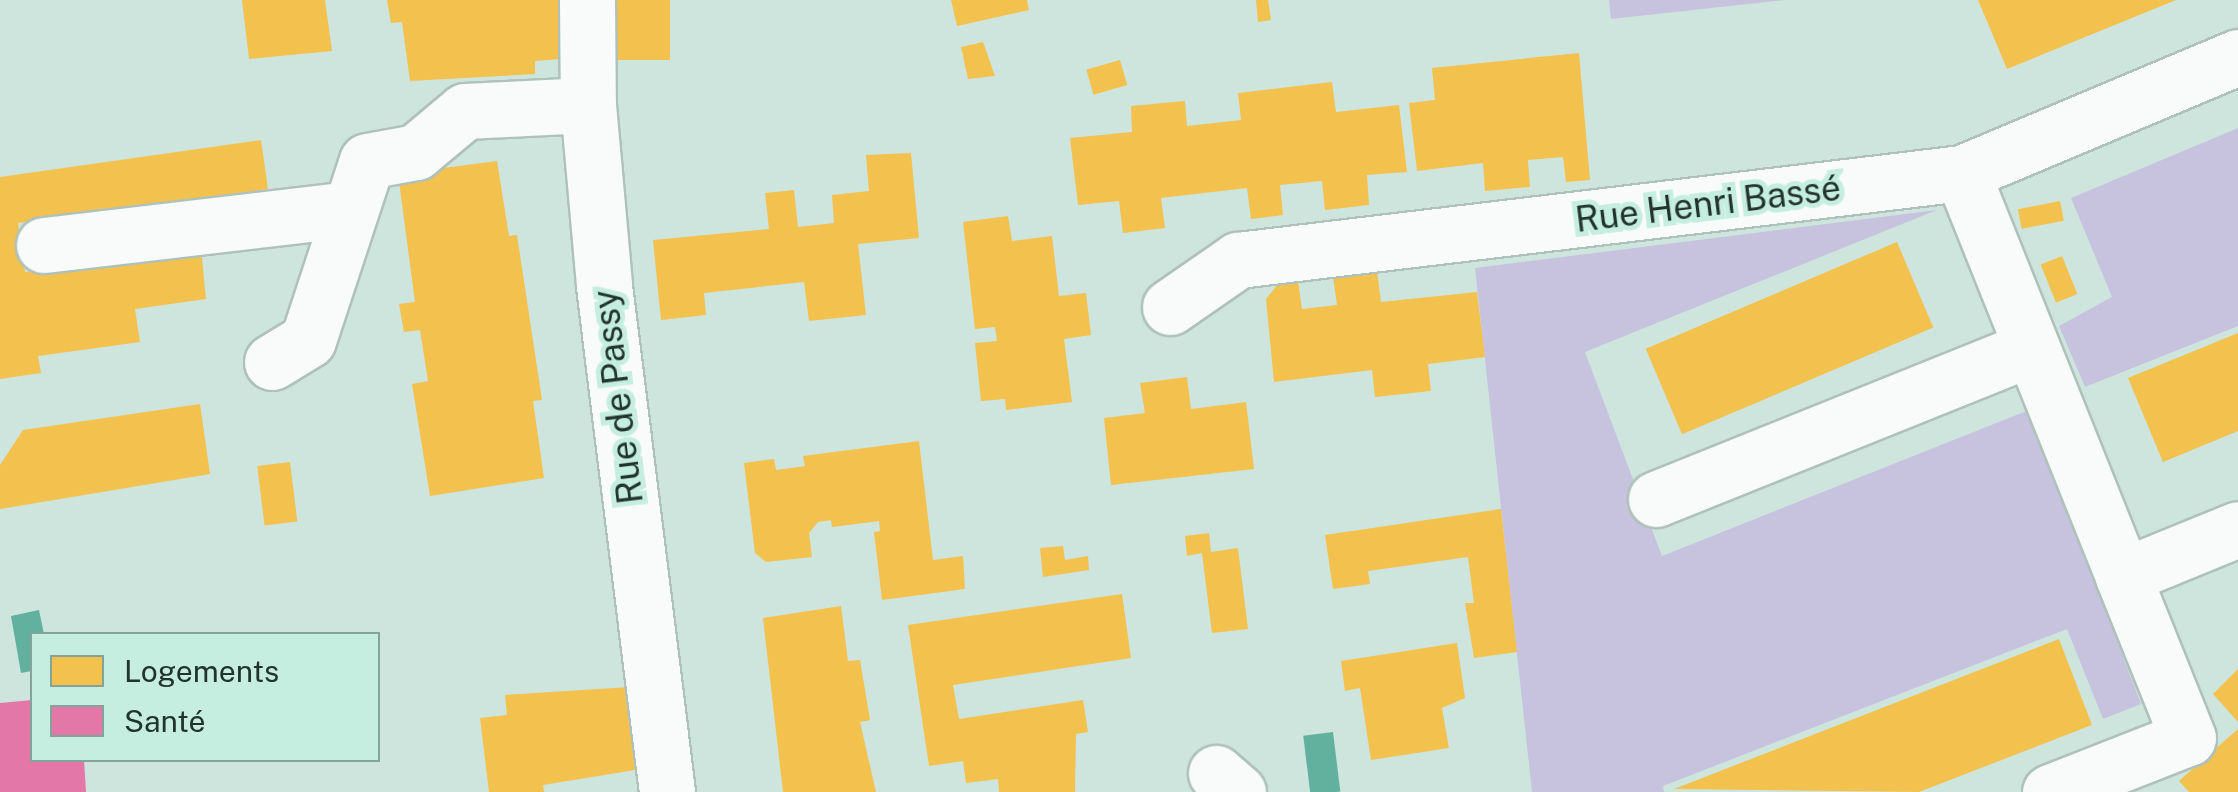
<!DOCTYPE html>
<meta charset="utf-8">
<style>
body{margin:0}
#map{position:relative;width:2238px;height:792px;overflow:hidden;background:#cee5de;font-family:"Public Sans",sans-serif}
div>[style]{position:absolute}
.green>*{inset:0;background:#c7c3df}
.water>*{inset:0;background:#61b19e;transform-origin:0 0}
.homes>*{inset:0;background:#f2c14e;transform-origin:0 0}
.health>*{inset:0;background:#e377a8}
.roads{filter:drop-shadow(2px 0 #afc1bb) drop-shadow(-2px 0 #afc1bb) drop-shadow(0 2px #afc1bb) drop-shadow(0 -2px #afc1bb)}
.minor>*{height:55px;margin:-27.5px;padding:0 27.5px;transform-origin:27.5px;border-radius:27.5px;background:#f8fbfa}
span{translate:-50% -50%;white-space:nowrap;text-align:center;line-height:1.15;-webkit-text-stroke:10px #c5eee1;paint-order:stroke}
.street-label{font-size:35px;color:#22322d}
.legend{position:absolute;left:30px;top:632px;width:350px;height:130px;box-sizing:border-box;background:#c5eee1;border:2px solid #84a399;margin:0;padding:12px 18px;list-style:none;font-size:30px;color:#22322d}
.legend li{display:flex;align-items:center;gap:20px;height:50px}
.legend b{width:50px;border:2px solid #84a399}
</style>
<div id="map">
<div class="green">
<i style="clip-path:polygon(1609px 0,1785px 0,1611px 19px)"></i>
<i style="clip-path:polygon(2238px 128px,2238px 326px,2085px 387px,2059px 326px,2112px 297px,2071px 198px)"></i>
<i style="clip-path:polygon(1937px 210px,1585px 352px,1662px 556px,2029px 410px,2141px 704px,2103px 719px,2067px 629px,1663px 786px,1664px 792px,1532px 792px,1475px 268px)"></i>
</div>
<div class="water">
<i style="clip-path:polygon(39px 610px,44px 634px,32px 634px,32px 671px,21px 673px,11px 616px)"></i>
<i style="left:1333px;top:732px;width:60px;height:30px;rotate:83deg"></i>
</div>
<div class="homes">
<i style="clip-path:polygon(242px 0,325px 0,332px 51px,249px 59px)"></i>
<i style="clip-path:polygon(387px 0,563px 0,561px 59px,535px 61px,535px 74px,410px 81px,402px 22px,391px 23px)"></i>
<i style="left:609px;top:0;width:61px;height:60px"></i>
<i style="clip-path:polygon(951px 0,1027px 0,1029px 10px,957px 26px)"></i>
<i style="clip-path:polygon(1256px 0,1268px 0,1271px 20px,1258px 22px)"></i>
<i style="clip-path:polygon(1978px 0,2176px 0,2007px 69px)"></i>
<i style="clip-path:polygon(983px 42px,995px 76px,968px 79px,961px 47px)"></i>
<i style="clip-path:polygon(1579px 53px,1590px 180px,1566px 182px,1563px 157px,1528px 160px,1530px 187px,1485px 191px,1483px 163px,1417px 171px,1409px 103px,1435px 100px,1432px 68px)"></i>
<i style="left:1120px;top:60px;width:26px;height:35px;rotate:74deg"></i>
<i style="clip-path:polygon(1332px 82px,1336px 112px,1399px 105px,1407px 172px,1367px 175px,1369px 205px,1325px 210px,1322px 181px,1280px 185px,1283px 215px,1251px 219px,1247px 188px,1161px 198px,1165px 228px,1123px 233px,1119px 201px,1078px 205px,1070px 138px,1132px 132px,1131px 106px,1185px 101px,1187px 126px,1241px 120px,1238px 93px)"></i>
<i style="clip-path:polygon(261px 140px,268px 189px,18px 223px,25px 272px,201px 248px,206px 299px,135px 309px,140px 342px,38px 356px,41px 373px,0 379px,0 177px)"></i>
<i style="clip-path:polygon(911px 153px,919px 238px,858px 244px,866px 315px,809px 321px,804px 282px,704px 293px,706px 315px,661px 320px,653px 240px,769px 229px,765px 193px,794px 190px,798px 227px,834px 223px,832px 195px,869px 191px,866px 155px)"></i>
<i style="clip-path:polygon(497px 161px,509px 236px,517px 235px,542px 400px,533px 401px,544px 478px,430px 496px,412px 384px,428px 381px,420px 330px,404px 332px,399px 304px,415px 302px,398px 174px)"></i>
<i style="left:2060px;top:201px;width:20px;height:43px;rotate:79deg"></i>
<i style="clip-path:polygon(1008px 216px,1012px 241px,1052px 236px,1059px 296px,1086px 293px,1091px 335px,1064px 339px,1072px 402px,1006px 410px,1005px 399px,981px 401px,975px 343px,997px 341px,995px 327px,975px 329px,963px 222px)"></i>
<i style="left:1897px;top:242px;width:93px;height:273px;rotate:67deg"></i>
<i style="left:2062px;top:256px;width:41px;height:23px;rotate:68deg"></i>
<i style="clip-path:polygon(1377px 271px,1381px 302px,1477px 292px,1485px 357px,1428px 364px,1431px 391px,1375px 397px,1372px 370px,1274px 382px,1266px 299px,1278px 284px,1298px 281px,1302px 309px,1337px 305px,1333px 277px)"></i>
<i style="clip-path:polygon(2238px 333px,2238px 431px,2163px 462px,2128px 378px)"></i>
<i style="clip-path:polygon(1187px 377px,1191px 409px,1246px 402px,1254px 469px,1111px 485px,1104px 418px,1145px 413px,1140px 383px)"></i>
<i style="clip-path:polygon(200px 404px,210px 474px,0 509px,0 465px,23px 430px)"></i>
<i style="clip-path:polygon(919px 441px,933px 560px,963px 556px,965px 589px,882px 600px,874px 532px,880px 531px,879px 521px,832px 527px,831px 520px,818px 522px,809px 533px,812px 557px,766px 562px,755px 553px,744px 463px,774px 459px,776px 470px,805px 466px,803px 456px)"></i>
<i style="left:290px;top:462px;width:60px;height:33px;rotate:83deg"></i>
<i style="clip-path:polygon(1501px 509px,1517px 652px,1474px 658px,1465px 603px,1474px 603px,1468px 557px,1368px 571px,1370px 584px,1333px 589px,1325px 535px)"></i>
<i style="clip-path:polygon(1209px 533px,1211px 552px,1238px 548px,1248px 629px,1212px 633px,1202px 553px,1187px 556px,1185px 536px)"></i>
<i style="clip-path:polygon(1063px 546px,1065px 560px,1088px 556px,1089px 570px,1043px 577px,1040px 548px)"></i>
<i style="clip-path:polygon(1122px 594px,1131px 658px,953px 685px,959px 719px,1083px 700px,1088px 732px,1076px 734px,1075px 792px,999px 792px,998px 779px,966px 783px,963px 761px,929px 766px,908px 625px)"></i>
<i style="clip-path:polygon(841px 606px,848px 661px,860px 660px,870px 720px,860px 722px,876px 792px,783px 792px,763px 618px)"></i>
<i style="clip-path:polygon(2059px 639px,2092px 725px,1919px 792px,1674px 789px)"></i>
<i style="clip-path:polygon(1457px 643px,1465px 698px,1442px 708px,1449px 748px,1371px 760px,1360px 688px,1345px 691px,1341px 661px)"></i>
<i style="clip-path:polygon(2238px 669px,2238px 722px,2213px 694px)"></i>
<i style="clip-path:polygon(630px 687px,641px 769px,543px 785px,544px 792px,489px 792px,480px 718px,507px 715px,505px 695px)"></i>
<i style="clip-path:polygon(2238px 729px,2238px 792px,2189px 792px,2179px 781px)"></i>
</div>
<div class="health">
<i style="clip-path:polygon(32px 700px,32px 760px,84px 760px,86px 792px,0 792px,0 703px)"></i>
</div>
<div class="roads">
<div class="minor">
<i style="left:587px;top:0;width:105px;rotate:89.5deg"></i>
<i style="left:588px;top:105px;width:182px;rotate:84.9deg"></i>
<i style="left:604px;top:286px;width:510px;rotate:82.9deg"></i>
<i style="left:1962px;top:173px;width:434px;rotate:68.2deg"></i>
<i style="left:44px;top:245px;width:308px;rotate:-6.7deg"></i>
<i style="left:1170px;top:307px;width:83px;rotate:-34.7deg"></i>
<i style="left:1238px;top:260px;width:729px;rotate:-6.85deg"></i>
<i style="left:1962px;top:173px;width:299px;rotate:-22.8deg"></i>
<i style="left:272px;top:362px;width:42px;rotate:-31.4deg"></i>
<i style="left:308px;top:340px;width:188px;rotate:-71.8deg"></i>
<i style="left:367px;top:161px;width:50px;rotate:-10.4deg"></i>
<i style="left:416px;top:152px;width:64px;rotate:-39.9deg"></i>
<i style="left:465px;top:111px;width:123px;rotate:-2.8deg"></i>
<i style="left:1656px;top:499px;width:403px;rotate:-21.9deg"></i>
<i style="left:1216px;top:773px;width:29px;rotate:41deg"></i>
<i style="left:2050px;top:792px;width:148px;rotate:-21.4deg"></i>
<i style="left:2188px;top:738px;width:175px;rotate:-111.9deg"></i>
<i style="left:2123px;top:576px;width:124px;rotate:-22.2deg"></i>
</div>
</div>
<div class="street-label">
<span style="left:1708px;top:204px;rotate:-7deg">Rue Henri Bassé</span>
<span style="left:618px;top:397px;rotate:-97deg">Rue de Passy</span>
</div>
<ul class="legend">
<li><b style="height:28px;background:#f2c14e"></b>Logements</li>
<li><b style="height:28px;background:#e377a8"></b>Santé</li>
</ul>
</div>
